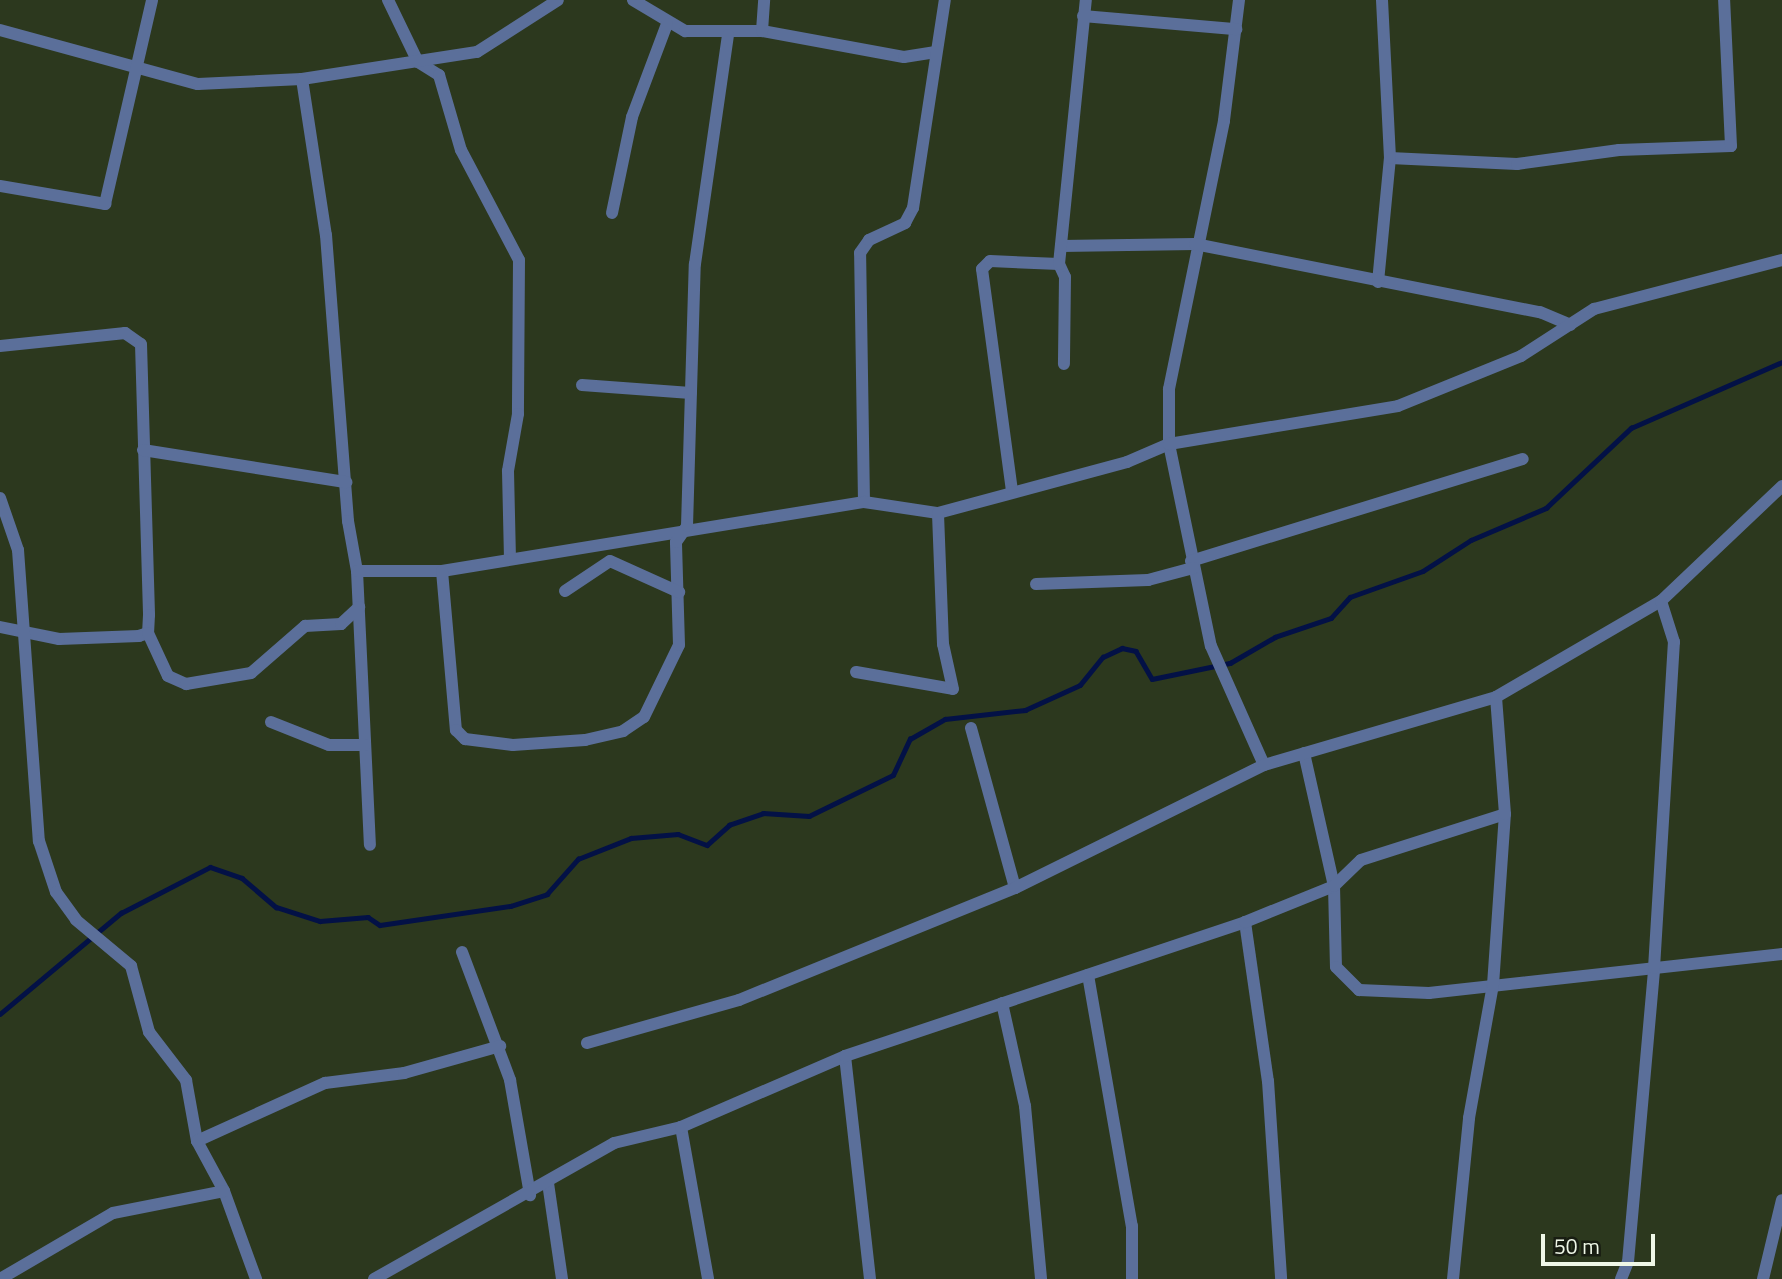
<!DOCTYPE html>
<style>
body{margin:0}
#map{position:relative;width:1782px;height:1279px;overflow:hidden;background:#2c381e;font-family:"Titillium Web",sans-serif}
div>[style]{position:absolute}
.stream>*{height:4.5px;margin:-2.25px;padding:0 2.25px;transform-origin:2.25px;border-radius:2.25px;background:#031146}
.minor>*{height:12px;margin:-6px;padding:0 6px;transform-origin:6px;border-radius:6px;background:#5b6f9a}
span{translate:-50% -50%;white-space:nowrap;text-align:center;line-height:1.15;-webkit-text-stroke:5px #181d12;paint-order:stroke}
.scale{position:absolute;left:1541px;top:1234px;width:114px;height:32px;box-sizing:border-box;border:4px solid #eff7e7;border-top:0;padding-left:9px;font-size:21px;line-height:24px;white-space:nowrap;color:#eff7e7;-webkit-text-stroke:5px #181d12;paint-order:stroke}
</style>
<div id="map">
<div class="stream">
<i style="left:0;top:1014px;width:158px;rotate:-39.9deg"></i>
<i style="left:121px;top:913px;width:100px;rotate:-27.3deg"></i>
<i style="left:210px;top:867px;width:34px;rotate:19deg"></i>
<i style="left:242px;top:878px;width:45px;rotate:40.5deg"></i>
<i style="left:276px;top:907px;width:46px;rotate:17.7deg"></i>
<i style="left:320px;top:921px;width:48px;rotate:-4.8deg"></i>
<i style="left:368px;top:917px;width:14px;rotate:34deg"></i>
<i style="left:380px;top:925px;width:132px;rotate:-8.3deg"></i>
<i style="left:511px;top:906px;width:38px;rotate:-18deg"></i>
<i style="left:547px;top:894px;width:47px;rotate:-48.5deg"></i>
<i style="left:578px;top:859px;width:57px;rotate:-21.6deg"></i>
<i style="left:631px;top:838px;width:47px;rotate:-4.9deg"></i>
<i style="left:678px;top:834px;width:31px;rotate:21deg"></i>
<i style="left:707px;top:845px;width:30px;rotate:-42deg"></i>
<i style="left:729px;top:825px;width:36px;rotate:-19deg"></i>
<i style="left:763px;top:813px;width:46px;rotate:3.7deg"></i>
<i style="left:809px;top:816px;width:93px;rotate:-26deg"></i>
<i style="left:893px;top:775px;width:40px;rotate:-65deg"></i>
<i style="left:910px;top:739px;width:40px;rotate:-29.7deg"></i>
<i style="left:945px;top:719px;width:81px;rotate:-6.4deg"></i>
<i style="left:1025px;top:710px;width:60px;rotate:-24.4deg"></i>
<i style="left:1080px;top:685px;width:36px;rotate:-51deg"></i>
<i style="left:1103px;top:657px;width:21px;rotate:-25deg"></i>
<i style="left:1122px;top:648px;width:14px;rotate:12deg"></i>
<i style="left:1136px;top:651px;width:32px;rotate:60deg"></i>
<i style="left:1152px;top:679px;width:80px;rotate:-11.6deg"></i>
<i style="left:1230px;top:663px;width:52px;rotate:-30deg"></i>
<i style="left:1275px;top:637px;width:59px;rotate:-18.7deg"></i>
<i style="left:1331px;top:618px;width:28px;rotate:-48deg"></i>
<i style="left:1350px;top:597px;width:77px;rotate:-19.6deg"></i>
<i style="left:1423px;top:571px;width:57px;rotate:-32.9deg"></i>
<i style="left:1471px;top:540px;width:82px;rotate:-23.1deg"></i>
<i style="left:1546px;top:508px;width:117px;rotate:-43.3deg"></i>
<i style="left:1631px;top:428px;width:165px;rotate:-23.6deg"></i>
</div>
<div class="minor">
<i style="left:388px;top:0;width:69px;rotate:64.2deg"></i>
<i style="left:418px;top:62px;width:25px;rotate:32deg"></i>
<i style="left:439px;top:75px;width:78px;rotate:73.7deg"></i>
<i style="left:461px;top:150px;width:124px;rotate:62.2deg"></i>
<i style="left:519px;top:260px;width:154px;rotate:90.4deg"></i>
<i style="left:518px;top:414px;width:58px;rotate:100deg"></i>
<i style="left:508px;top:471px;width:88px;rotate:88.7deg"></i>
<i style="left:633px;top:0;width:61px;rotate:30.8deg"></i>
<i style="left:685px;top:31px;width:77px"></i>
<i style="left:762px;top:31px;width:144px;rotate:10.4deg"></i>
<i style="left:904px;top:57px;width:32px;rotate:-9deg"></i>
<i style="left:1239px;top:0;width:122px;rotate:97.1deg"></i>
<i style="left:1224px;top:121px;width:274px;rotate:101.6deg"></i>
<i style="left:1169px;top:389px;width:55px;rotate:90deg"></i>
<i style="left:1169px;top:444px;width:206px;rotate:78.3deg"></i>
<i style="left:1211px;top:646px;width:130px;rotate:66deg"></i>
<i style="left:1083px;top:16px;width:154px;rotate:4.9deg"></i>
<i style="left:0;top:30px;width:205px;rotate:15.3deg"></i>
<i style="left:198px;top:84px;width:104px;rotate:-2.8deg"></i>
<i style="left:302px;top:79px;width:177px;rotate:-8.8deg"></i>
<i style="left:477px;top:52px;width:96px;rotate:-32.7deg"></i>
<i style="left:762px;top:31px;width:31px;rotate:-86deg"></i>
<i style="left:302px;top:79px;width:158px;rotate:81.3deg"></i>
<i style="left:326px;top:235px;width:287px;rotate:85.6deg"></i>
<i style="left:348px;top:521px;width:51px;rotate:79.8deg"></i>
<i style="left:357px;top:571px;width:274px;rotate:87.3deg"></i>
<i style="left:1390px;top:158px;width:127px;rotate:2.7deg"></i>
<i style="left:1517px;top:164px;width:103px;rotate:-7.8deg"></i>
<i style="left:1619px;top:150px;width:112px;rotate:-2deg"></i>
<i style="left:1731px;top:146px;width:146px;rotate:-92.7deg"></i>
<i style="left:0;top:186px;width:107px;rotate:9.7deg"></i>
<i style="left:105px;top:204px;width:209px;rotate:-77deg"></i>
<i style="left:612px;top:213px;width:98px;rotate:-78.2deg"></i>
<i style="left:632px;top:117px;width:99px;rotate:-69.4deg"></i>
<i style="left:1061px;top:246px;width:134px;rotate:-0.9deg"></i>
<i style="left:1195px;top:244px;width:352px;rotate:11.2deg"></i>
<i style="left:1540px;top:312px;width:33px;rotate:23deg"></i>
<i style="left:1059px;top:264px;width:14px;rotate:65deg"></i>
<i style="left:1065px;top:277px;width:87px;rotate:90.7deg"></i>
<i style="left:1378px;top:282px;width:125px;rotate:-84.5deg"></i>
<i style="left:1390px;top:158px;width:158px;rotate:-92.9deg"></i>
<i style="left:0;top:346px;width:126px;rotate:-5.9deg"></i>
<i style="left:125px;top:333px;width:19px;rotate:35deg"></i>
<i style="left:141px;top:344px;width:271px;rotate:88.3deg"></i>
<i style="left:149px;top:615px;width:18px;rotate:93deg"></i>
<i style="left:148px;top:633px;width:9px;rotate:162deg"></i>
<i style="left:139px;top:636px;width:80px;rotate:177.9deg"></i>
<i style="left:59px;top:639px;width:60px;rotate:-168.5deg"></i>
<i style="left:582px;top:385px;width:109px;rotate:4.2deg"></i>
<i style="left:143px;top:450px;width:206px;rotate:9deg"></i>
<i style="left:1012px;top:491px;width:224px;rotate:-97.7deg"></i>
<i style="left:982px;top:269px;width:11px;rotate:-45deg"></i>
<i style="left:990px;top:261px;width:69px;rotate:2.5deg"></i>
<i style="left:1059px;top:264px;width:265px;rotate:-84.2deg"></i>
<i style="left:0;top:498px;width:55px;rotate:70.9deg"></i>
<i style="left:18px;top:550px;width:292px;rotate:85.9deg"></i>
<i style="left:39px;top:841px;width:54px;rotate:71.6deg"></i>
<i style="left:56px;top:892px;width:34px;rotate:54deg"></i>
<i style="left:76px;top:920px;width:72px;rotate:39.9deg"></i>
<i style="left:131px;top:966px;width:68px;rotate:74.7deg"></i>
<i style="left:149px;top:1032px;width:61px;rotate:52.4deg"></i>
<i style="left:186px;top:1080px;width:62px;rotate:79.8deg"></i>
<i style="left:197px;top:1141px;width:57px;rotate:61.6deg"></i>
<i style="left:224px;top:1191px;width:94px;rotate:70deg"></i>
<i style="left:864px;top:502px;width:249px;rotate:-90.9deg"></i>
<i style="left:860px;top:253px;width:16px;rotate:-55deg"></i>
<i style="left:869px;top:240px;width:40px;rotate:-25deg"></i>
<i style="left:905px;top:223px;width:17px;rotate:-62deg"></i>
<i style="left:913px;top:208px;width:210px;rotate:-81.3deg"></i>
<i style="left:1191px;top:561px;width:347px;rotate:-17.1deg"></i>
<i style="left:357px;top:571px;width:85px"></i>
<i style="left:442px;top:571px;width:428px;rotate:-9.3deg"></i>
<i style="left:864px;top:502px;width:75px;rotate:8.5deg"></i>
<i style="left:938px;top:513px;width:196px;rotate:-15.1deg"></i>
<i style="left:1127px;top:462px;width:46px;rotate:-23.2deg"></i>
<i style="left:1169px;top:444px;width:232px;rotate:-9.4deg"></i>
<i style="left:1398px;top:406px;width:133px;rotate:-22.1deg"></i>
<i style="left:1521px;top:356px;width:87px;rotate:-32.8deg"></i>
<i style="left:1594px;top:309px;width:194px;rotate:-14.6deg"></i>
<i style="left:442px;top:571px;width:160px;rotate:85deg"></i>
<i style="left:456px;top:730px;width:13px;rotate:45deg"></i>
<i style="left:465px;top:739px;width:48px;rotate:7.1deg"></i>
<i style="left:513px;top:745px;width:72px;rotate:-4deg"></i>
<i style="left:585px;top:740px;width:39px;rotate:-13deg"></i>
<i style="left:623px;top:731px;width:25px;rotate:-34deg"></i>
<i style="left:644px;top:717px;width:80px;rotate:-64.1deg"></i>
<i style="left:679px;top:645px;width:103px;rotate:-91.7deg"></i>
<i style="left:676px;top:542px;width:19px;rotate:-55deg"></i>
<i style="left:687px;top:526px;width:262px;rotate:-88.3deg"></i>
<i style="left:695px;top:264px;width:231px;rotate:-81.8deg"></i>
<i style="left:1036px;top:584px;width:112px;rotate:-2deg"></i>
<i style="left:1148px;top:580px;width:47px;rotate:-14.9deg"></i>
<i style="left:565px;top:591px;width:54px;rotate:-33.7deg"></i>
<i style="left:610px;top:561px;width:76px;rotate:24.2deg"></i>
<i style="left:148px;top:633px;width:47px;rotate:65.1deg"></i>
<i style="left:168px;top:676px;width:20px;rotate:24deg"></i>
<i style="left:186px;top:684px;width:66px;rotate:-9.6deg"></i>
<i style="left:251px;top:673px;width:72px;rotate:-41deg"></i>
<i style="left:305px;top:626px;width:36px;rotate:-3deg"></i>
<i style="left:341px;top:624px;width:25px;rotate:-43deg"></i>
<i style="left:856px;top:672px;width:98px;rotate:9.9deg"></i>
<i style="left:953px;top:689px;width:46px;rotate:-102.5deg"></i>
<i style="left:943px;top:644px;width:131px;rotate:-92.2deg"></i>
<i style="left:271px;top:722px;width:62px;rotate:21.6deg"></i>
<i style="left:329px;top:745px;width:36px"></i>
<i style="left:971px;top:728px;width:166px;rotate:74.6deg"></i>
<i style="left:1304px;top:753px;width:136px;rotate:77.3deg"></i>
<i style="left:1334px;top:886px;width:81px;rotate:88.6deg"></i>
<i style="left:1336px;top:967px;width:33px;rotate:45deg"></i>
<i style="left:1359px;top:990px;width:70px;rotate:2.5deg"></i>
<i style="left:1429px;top:993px;width:355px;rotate:-6.3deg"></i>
<i style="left:1245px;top:922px;width:161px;rotate:81.8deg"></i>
<i style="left:1268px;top:1081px;width:198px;rotate:86.2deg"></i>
<i style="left:462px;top:952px;width:137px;rotate:69.4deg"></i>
<i style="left:510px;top:1080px;width:117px;rotate:80.1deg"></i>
<i style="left:1088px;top:975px;width:255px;rotate:80.1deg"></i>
<i style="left:1132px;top:1226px;width:53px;rotate:90deg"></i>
<i style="left:1002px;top:1003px;width:106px;rotate:77.4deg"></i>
<i style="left:1025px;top:1106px;width:174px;rotate:84.7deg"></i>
<i style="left:587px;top:1043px;width:158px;rotate:-15.8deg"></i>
<i style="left:739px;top:1000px;width:298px;rotate:-22.1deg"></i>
<i style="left:1015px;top:888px;width:278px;rotate:-26.3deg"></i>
<i style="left:1264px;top:765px;width:242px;rotate:-16.3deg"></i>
<i style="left:1496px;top:697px;width:191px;rotate:-30.2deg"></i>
<i style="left:1661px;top:601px;width:167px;rotate:-43.5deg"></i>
<i style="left:845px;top:1056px;width:224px;rotate:83.6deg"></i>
<i style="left:681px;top:1127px;width:154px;rotate:79.9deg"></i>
<i style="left:197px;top:1141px;width:141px;rotate:-24.4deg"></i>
<i style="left:325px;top:1083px;width:80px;rotate:-7.2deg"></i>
<i style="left:404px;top:1073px;width:100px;rotate:-15.7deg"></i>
<i style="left:548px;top:1183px;width:97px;rotate:81.7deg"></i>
<i style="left:0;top:1279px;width:131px;rotate:-30.3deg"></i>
<i style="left:113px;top:1213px;width:113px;rotate:-11.2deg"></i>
<i style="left:374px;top:1279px;width:276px;rotate:-29.5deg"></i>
<i style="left:614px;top:1143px;width:69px;rotate:-13.4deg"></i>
<i style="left:681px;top:1127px;width:179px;rotate:-23.4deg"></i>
<i style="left:845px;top:1056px;width:422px;rotate:-18.5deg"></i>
<i style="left:1245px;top:922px;width:96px;rotate:-22deg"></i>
<i style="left:1334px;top:886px;width:37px;rotate:-44deg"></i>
<i style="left:1361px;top:860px;width:151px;rotate:-17.7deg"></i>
<i style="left:1453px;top:1279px;width:162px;rotate:-84.3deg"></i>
<i style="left:1469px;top:1118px;width:135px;rotate:-79.8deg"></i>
<i style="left:1493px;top:985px;width:171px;rotate:-86deg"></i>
<i style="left:1505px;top:814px;width:117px;rotate:-94.4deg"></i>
<i style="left:1621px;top:1279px;width:18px;rotate:-68deg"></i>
<i style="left:1628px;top:1262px;width:295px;rotate:-84.9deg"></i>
<i style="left:1654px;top:968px;width:327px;rotate:-86.5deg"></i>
<i style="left:1674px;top:642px;width:43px;rotate:-107.6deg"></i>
<i style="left:1763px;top:1279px;width:81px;rotate:-76.5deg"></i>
</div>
<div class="scale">50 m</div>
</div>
